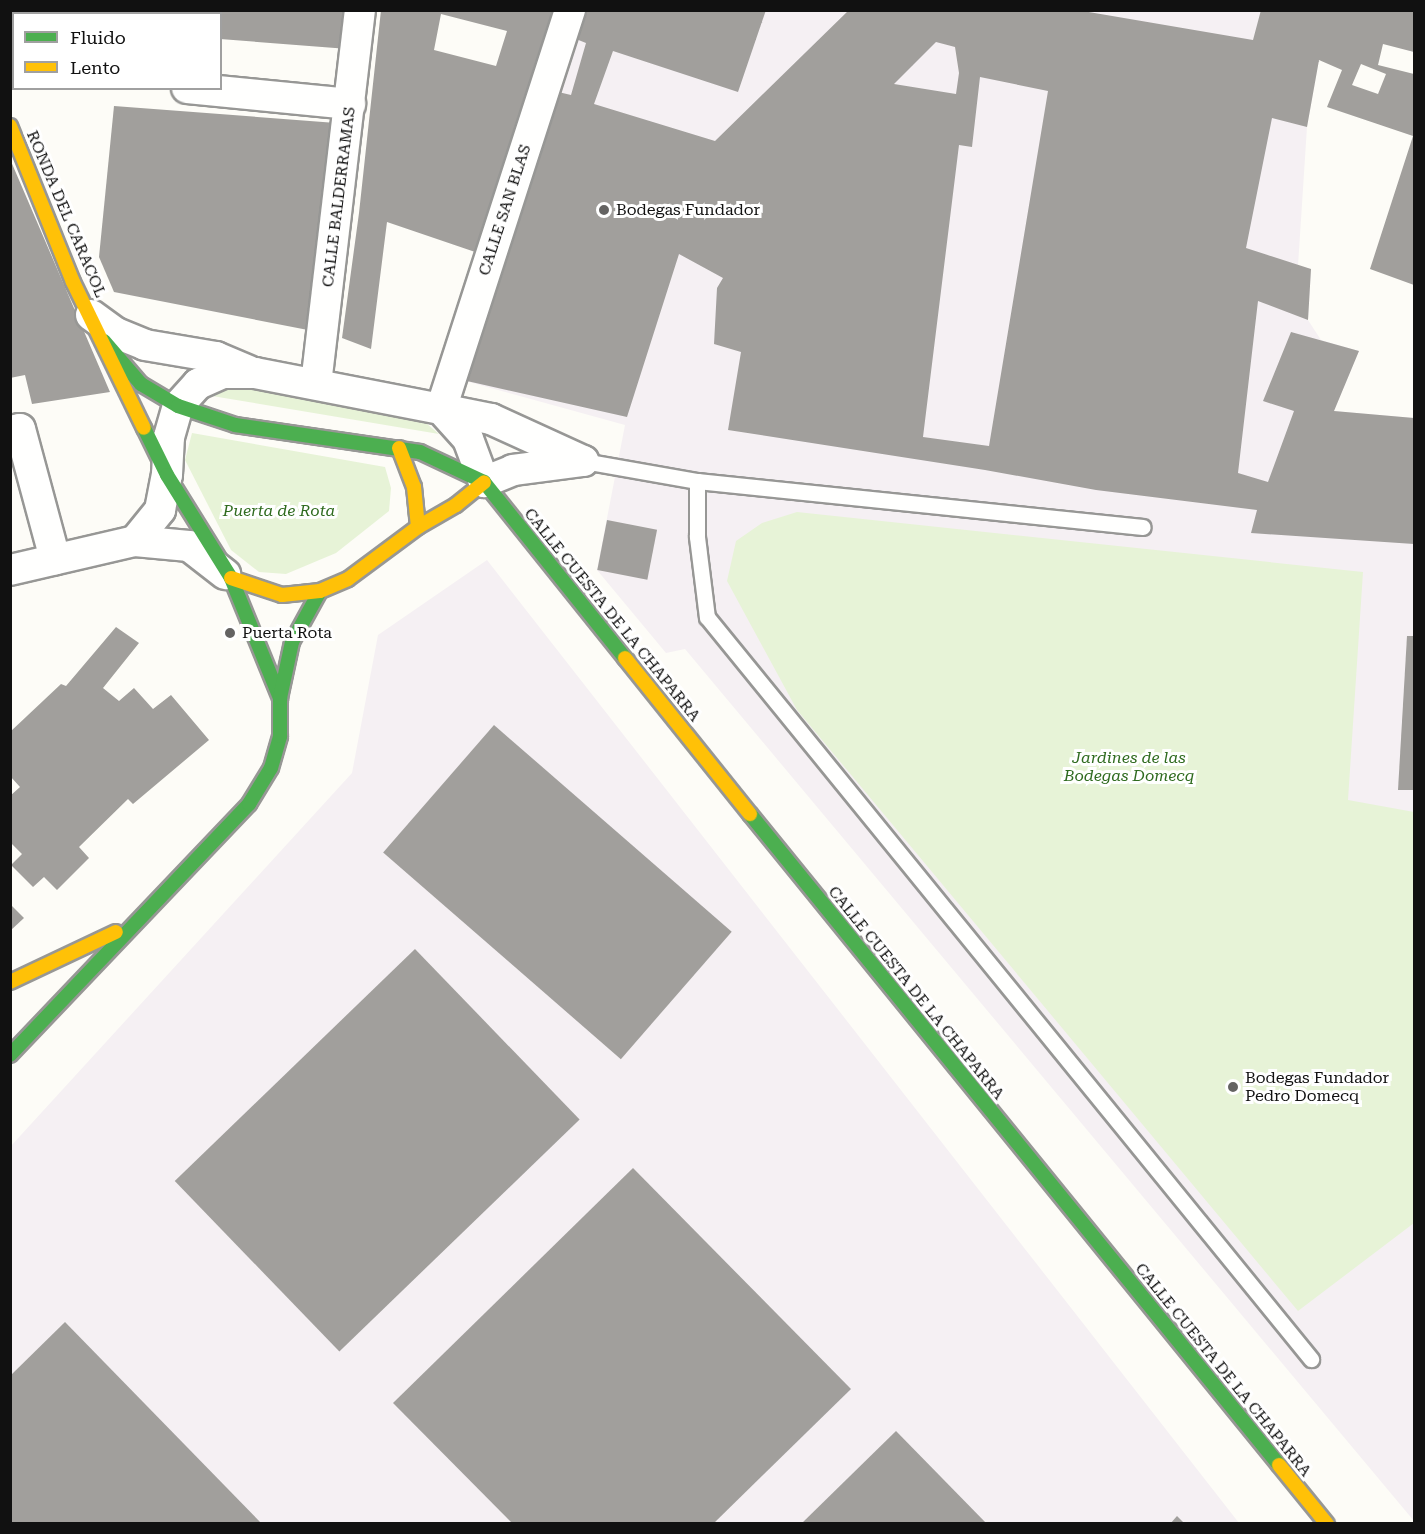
<!DOCTYPE html>
<style>
body{margin:0}
#map{position:relative;width:1425px;height:1534px;overflow:hidden;background:#fdfcf7;font-family:"Roboto Serif",serif}
div>[style]{position:absolute}
.industrial>*{inset:0;background:#f5f0f3}
.green>*{inset:0;background:#e7f3d7}
.building>*{inset:0;background:#a19f9c;transform-origin:0 0}
.roads{filter:drop-shadow(2px 0 #979795) drop-shadow(-2px 0 #979795) drop-shadow(0 2px #979795) drop-shadow(0 -2px #979795)}
.lane>*{height:15px;margin:-7.5px;padding:0 7.5px;transform-origin:7.5px;border-radius:7.5px;background:#fffffe}
.street>*{height:30px;margin:-15px;padding:0 15px;transform-origin:15px;border-radius:15px;background:#fffffe}
.fast>*{height:14px;margin:-7px;padding:0 7px;transform-origin:7px;border-radius:7px;background:#4caf50}
.slow>*{height:14px;margin:-7px;padding:0 7px;transform-origin:7px;border-radius:7px;background:#ffc107}
.dots>*{width:16px;height:16px;translate:-50% -50%;box-sizing:border-box;border:3px solid #fff;border-radius:50%}
span{translate:-50% -50%;white-space:nowrap;text-align:center;line-height:1.15;-webkit-text-stroke:6px #fff;paint-order:stroke}
.street-label{font-size:16px;color:#111}
.poi-label{font-size:16px;color:#111}
.left{translate:0 -50%;text-align:left}
.park-label{font-size:16px;color:#2f6b1f;font-style:italic}
.frame{position:absolute;inset:0;border:12px solid #111;pointer-events:none}
.legend{position:absolute;left:12px;top:12px;width:210px;height:78px;box-sizing:border-box;background:#fff;border:2px solid #a0a0a0;margin:0;padding:8px 10px;list-style:none;font-size:18px;color:#111}
.legend li{display:flex;align-items:center;gap:12px;height:30px}
.legend b{width:30px;border:2px solid #a0a0a0}
</style>
<div id="map">
<div class="industrial">
<i style="clip-path:polygon(579px 11px,1414px 11px,1414px 52px,1328px 28px,1319px 60px,1307px 127px,1298px 266px,1311px 269px,1308px 320px,1321px 340px,1359px 351px,1334px 411px,1414px 418px,1414px 1521px,685px 649px,666px 653px,597px 570px,625px 425px,458px 379px)"></i>
<i style="clip-path:polygon(487px 560px,1239px 1523px,11px 1523px,10px 1147px,352px 773px,378px 635px)"></i>
</div>
<div class="green">
<i style="clip-path:polygon(233px 383px,420px 418px,439px 434px,206px 395px)"></i>
<i style="clip-path:polygon(192px 433px,385px 467px,391px 488px,389px 511px,336px 553px,286px 574px,259px 572px,231px 550px,185px 460px)"></i>
<i style="clip-path:polygon(797px 512px,1363px 572px,1348px 800px,1414px 812px,1414px 1223px,1298px 1311px,797px 710px,727px 581px,736px 541px,762px 523px)"></i>
</div>
<div class="building">
<i style="left:32px;top:10px;width:31px;height:4px"></i>
<i style="left:165px;top:10px;width:22px;height:4px"></i>
<i style="clip-path:polygon(209px 10px,351px 10px,348px 49px,220px 39px,220px 14px,209px 14px)"></i>
<i style="clip-path:polygon(evenodd,381px 10px,562px 10px,481px 254px,387px 222px,371px 349px,342px 338px,359px 213px,381px 10px,441px 14px,507px 31px,496px 66px,434px 50px,441px 14px)"></i>
<i style="clip-path:polygon(evenodd,579px 10px,766px 10px,738px 92px,613px 51px,594px 104px,715px 141px,849px 10px,1077px 10px,1253px 40px,1261px 10px,1414px 10px,1414px 52px,1383px 44px,1378px 65px,1414px 74px,1414px 285px,1370px 269px,1413px 136px,1327px 107px,1342px 70px,1319px 60px,1307px 127px,1272px 118px,1246px 248px,1311px 269px,1308px 320px,1258px 301px,1238px 473px,1268px 482px,1294px 411px,1263px 401px,1291px 332px,1359px 351px,1334px 411px,1414px 418px,1414px 544px,1251px 533px,1257px 510px,1096px 490px,985px 470px,728px 430px,741px 352px,714px 344px,717px 288px,723px 278px,679px 254px,627px 417px,458px 379px,554px 91px,571px 95px,586px 43px,571px 37px,579px 10px,936px 42px,955px 47px,959px 73px,956px 94px,894px 84px,936px 42px,579px 10px,1361px 64px,1386px 74px,1378px 94px,1352px 85px,1361px 64px,579px 10px,980px 77px,1048px 91px,989px 446px,923px 437px,959px 145px,972px 147px,980px 77px)"></i>
<i style="clip-path:polygon(114px 106px,336px 123px,313px 331px,114px 292px,99px 257px)"></i>
<i style="clip-path:polygon(10px 159px,110px 392px,32px 404px,25px 375px,10px 378px)"></i>
<i style="left:607px;top:520px;width:51px;height:51px;rotate:11deg"></i>
<i style="clip-path:polygon(116px 627px,139px 643px,103px 688px,119px 701px,134px 688px,153px 709px,171px 695px,209px 740px,133px 804px,128px 799px,79px 847px,89px 858px,57px 890px,44px 877px,33px 887px,11px 865px,22px 854px,10px 842px,10px 796px,20px 787px,10px 776px,10px 732px,61px 684px,66px 686px)"></i>
<i style="clip-path:polygon(1407px 636px,1414px 636px,1414px 790px,1398px 790px)"></i>
<i style="left:494px;top:725px;width:315px;height:169px;rotate:41deg"></i>
<i style="clip-path:polygon(10px 904px,24px 918px,10px 931px)"></i>
<i style="left:415px;top:949px;width:237px;height:334px;rotate:46deg"></i>
<i style="clip-path:polygon(633px 1168px,851px 1389px,713px 1524px,513px 1524px,393px 1403px)"></i>
<i style="clip-path:polygon(65px 1322px,262px 1524px,10px 1524px,10px 1376px)"></i>
<i style="clip-path:polygon(896px 1431px,987px 1524px,801px 1524px)"></i>
<i style="clip-path:polygon(1177px 1516px,1185px 1524px,1170px 1524px)"></i>
</div>
<div class="roads">
<div class="lane">
<i style="left:583px;top:461px;width:116px;rotate:10deg"></i>
<i style="left:697px;top:481px;width:448px;rotate:5.9deg"></i>
<i style="left:697px;top:481px;width:56px;rotate:90deg"></i>
<i style="left:697px;top:537px;width:81px;rotate:82.9deg"></i>
<i style="left:707px;top:617px;width:957px;rotate:50.85deg"></i>
</div>
<div class="street">
<i style="left:570px;top:10px;width:419px;rotate:107.9deg"></i>
<i style="left:441px;top:409px;width:51px;rotate:11.3deg"></i>
<i style="left:491px;top:419px;width:101px;rotate:24.5deg"></i>
<i style="left:10px;top:72px;width:4px"></i>
<i style="left:187px;top:88px;width:164px;rotate:5.6deg"></i>
<i style="left:91px;top:315px;width:31px;rotate:36deg"></i>
<i style="left:116px;top:333px;width:31px;rotate:22deg"></i>
<i style="left:145px;top:345px;width:72px;rotate:9.6deg"></i>
<i style="left:216px;top:357px;width:36px;rotate:23deg"></i>
<i style="left:316px;top:384px;width:377px;rotate:-83.3deg"></i>
<i style="left:10px;top:431px;width:10px;rotate:-11deg"></i>
<i style="left:20px;top:429px;width:135px;rotate:74.9deg"></i>
<i style="left:135px;top:541px;width:40px;rotate:-51deg"></i>
<i style="left:160px;top:510px;width:36px;rotate:-79deg"></i>
<i style="left:167px;top:475px;width:38px;rotate:-87deg"></i>
<i style="left:169px;top:437px;width:32px;rotate:-74deg"></i>
<i style="left:178px;top:406px;width:30px;rotate:-48deg"></i>
<i style="left:198px;top:384px;width:27px;rotate:-24deg"></i>
<i style="left:223px;top:373px;width:32px"></i>
<i style="left:255px;top:373px;width:189px;rotate:11deg"></i>
<i style="left:441px;top:409px;width:40px;rotate:48deg"></i>
<i style="left:468px;top:439px;width:46px;rotate:69.6deg"></i>
<i style="left:484px;top:482px;width:31px;rotate:-22deg"></i>
<i style="left:513px;top:470px;width:71px;rotate:-7.3deg"></i>
<i style="left:10px;top:570px;width:128px;rotate:-13.1deg"></i>
<i style="left:135px;top:541px;width:54px;rotate:5.3deg"></i>
<i style="left:189px;top:546px;width:46px;rotate:37.9deg"></i>
</div>
<div class="fast">
<i style="left:104px;top:341px;width:57px;rotate:49.3deg"></i>
<i style="left:141px;top:384px;width:43px;rotate:30.7deg"></i>
<i style="left:178px;top:406px;width:60px;rotate:18.4deg"></i>
<i style="left:235px;top:425px;width:187px;rotate:8.3deg"></i>
<i style="left:420px;top:452px;width:71px;rotate:25.1deg"></i>
<i style="left:484px;top:482px;width:226px;rotate:51.3deg"></i>
<i style="left:144px;top:428px;width:52px;rotate:63.9deg"></i>
<i style="left:167px;top:475px;width:121px;rotate:58.1deg"></i>
<i style="left:231px;top:578px;width:130px;rotate:67.8deg"></i>
<i style="left:750px;top:814px;width:839px;rotate:50.9deg"></i>
<i style="left:10px;top:1055px;width:347px;rotate:-46.4deg"></i>
<i style="left:249px;top:804px;width:42px;rotate:-58.6deg"></i>
<i style="left:271px;top:768px;width:33px;rotate:-74deg"></i>
<i style="left:280px;top:736px;width:38px;rotate:-90deg"></i>
<i style="left:280px;top:698px;width:57px;rotate:-77.9deg"></i>
<i style="left:292px;top:642px;width:58px;rotate:-61.2deg"></i>
</div>
<div class="slow">
<i style="left:10px;top:126px;width:168px;rotate:68deg"></i>
<i style="left:73px;top:282px;width:162px;rotate:64.1deg"></i>
<i style="left:399px;top:448px;width:42px;rotate:69deg"></i>
<i style="left:414px;top:487px;width:40px;rotate:84.3deg"></i>
<i style="left:231px;top:578px;width:54px;rotate:18.4deg"></i>
<i style="left:282px;top:595px;width:38px;rotate:-6deg"></i>
<i style="left:320px;top:591px;width:30px;rotate:-23deg"></i>
<i style="left:348px;top:579px;width:87px;rotate:-36.6deg"></i>
<i style="left:418px;top:527px;width:44px;rotate:-30.1deg"></i>
<i style="left:456px;top:505px;width:36px;rotate:-39deg"></i>
<i style="left:625px;top:658px;width:200px;rotate:51.3deg"></i>
<i style="left:10px;top:982px;width:117px;rotate:-25.3deg"></i>
<i style="left:1279px;top:1465px;width:76px;rotate:50.9deg"></i>
</div>
</div>
<div class="dots">
<i style="left:604px;top:210px;background:#646362"></i>
<i style="left:230px;top:633px;background:#646362"></i>
<i style="left:1233px;top:1087px;background:#646362"></i>
</div>
<div class="street-label">
<span style="left:339px;top:197px;rotate:-83deg">CALLE BALDERRAMAS</span>
<span style="left:505px;top:210px;rotate:-72deg">CALLE SAN BLAS</span>
<span style="left:66px;top:214px;rotate:67deg">RONDA DEL CARACOL</span>
<span style="left:612px;top:615px;rotate:51deg">CALLE CUESTA DE LA CHAPARRA</span>
<span style="left:916px;top:993px;rotate:51deg">CALLE CUESTA DE LA CHAPARRA</span>
<span style="left:1223px;top:1370px;rotate:51deg">CALLE CUESTA DE LA CHAPARRA</span>
</div>
<div class="poi-label">
<span class="left" style="left:616px;top:210px">Bodegas Fundador</span>
<span class="left" style="left:242px;top:633px">Puerta Rota</span>
<span class="left" style="left:1245px;top:1087px">Bodegas Fundador<br>Pedro Domecq</span>
</div>
<div class="park-label">
<span style="left:279px;top:511px">Puerta de Rota</span>
<span style="left:1129px;top:767px">Jardines de las<br>Bodegas Domecq</span>
</div>
<div class="frame"></div>
<ul class="legend">
<li><b style="height:8px;background:#4caf50"></b>Fluido</li>
<li><b style="height:8px;background:#ffc107"></b>Lento</li>
</ul>
</div>
